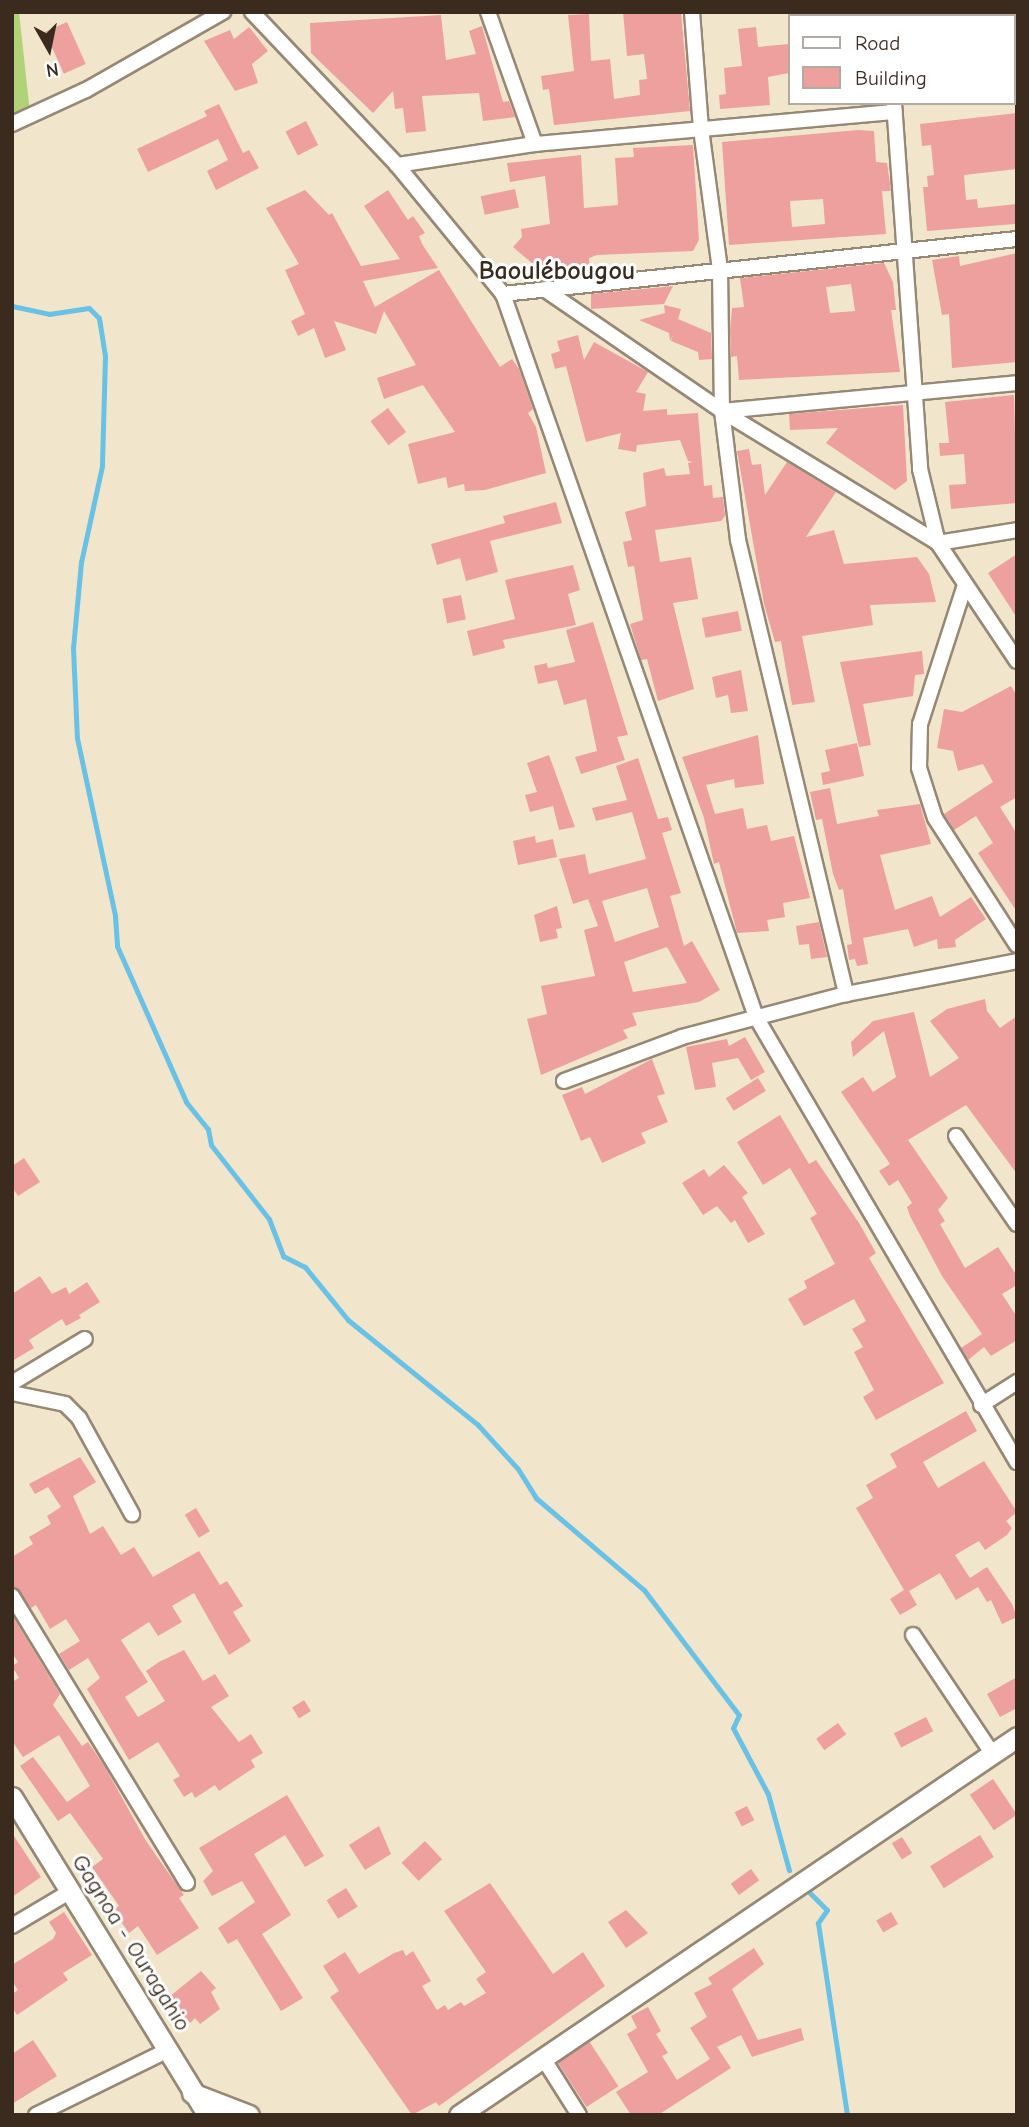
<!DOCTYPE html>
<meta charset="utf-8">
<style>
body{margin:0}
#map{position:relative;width:1029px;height:2127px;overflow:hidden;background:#f1e6cc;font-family:"Comic Neue",sans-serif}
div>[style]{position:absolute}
.green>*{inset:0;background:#b2d279}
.stream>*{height:5px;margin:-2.5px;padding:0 2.5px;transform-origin:2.5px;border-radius:2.5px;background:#69c1e6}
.building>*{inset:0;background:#eda09e;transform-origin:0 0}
.roads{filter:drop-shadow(2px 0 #968875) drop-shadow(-2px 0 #968875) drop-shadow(0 2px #968875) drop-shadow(0 -2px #968875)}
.street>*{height:14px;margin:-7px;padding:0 7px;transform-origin:7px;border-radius:7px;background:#fff}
.secondary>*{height:19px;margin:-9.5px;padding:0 9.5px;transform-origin:9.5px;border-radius:9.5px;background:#fff}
span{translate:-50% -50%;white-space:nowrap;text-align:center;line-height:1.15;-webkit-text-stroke:6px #fff;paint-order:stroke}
.street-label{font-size:23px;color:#3b2a1e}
.quarter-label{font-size:26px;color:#3b2a1e;font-weight:700}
.frame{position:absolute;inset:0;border:14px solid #3b2a1e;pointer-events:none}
.legend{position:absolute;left:788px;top:14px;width:228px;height:91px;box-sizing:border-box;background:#fff;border:2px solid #b1aaa5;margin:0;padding:9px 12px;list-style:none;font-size:21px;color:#3b2a1e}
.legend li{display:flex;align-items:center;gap:14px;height:35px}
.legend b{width:35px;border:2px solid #b1aaa5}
.north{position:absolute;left:14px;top:14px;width:70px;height:70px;-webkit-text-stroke:5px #fff;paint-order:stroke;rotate:171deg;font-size:19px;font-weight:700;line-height:28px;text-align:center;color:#3b2a1e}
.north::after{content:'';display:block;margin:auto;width:24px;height:32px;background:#3b2a1e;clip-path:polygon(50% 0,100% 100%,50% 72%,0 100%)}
</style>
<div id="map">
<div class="green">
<i style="clip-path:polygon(12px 12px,19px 12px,31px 122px,12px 118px)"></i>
</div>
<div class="stream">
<i style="left:12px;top:306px;width:38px;rotate:12deg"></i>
<i style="left:49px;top:314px;width:40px;rotate:-8.5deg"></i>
<i style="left:89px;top:308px;width:14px;rotate:45deg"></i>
<i style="left:99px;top:318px;width:38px;rotate:81deg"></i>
<i style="left:105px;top:356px;width:110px;rotate:91.6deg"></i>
<i style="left:102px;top:466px;width:98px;rotate:102.3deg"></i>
<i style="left:81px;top:562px;width:86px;rotate:95.3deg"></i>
<i style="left:73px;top:648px;width:90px;rotate:87.5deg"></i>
<i style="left:77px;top:738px;width:182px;rotate:77.9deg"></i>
<i style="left:115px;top:916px;width:30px;rotate:86deg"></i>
<i style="left:117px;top:946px;width:171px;rotate:66.1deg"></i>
<i style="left:186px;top:1102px;width:35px;rotate:51deg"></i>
<i style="left:208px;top:1129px;width:16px;rotate:79deg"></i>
<i style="left:211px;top:1145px;width:94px;rotate:51.9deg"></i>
<i style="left:269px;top:1219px;width:40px;rotate:69deg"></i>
<i style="left:283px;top:1256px;width:25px;rotate:27deg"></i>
<i style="left:305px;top:1267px;width:68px;rotate:50.9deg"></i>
<i style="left:348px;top:1320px;width:167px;rotate:38.9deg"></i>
<i style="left:478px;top:1425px;width:59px;rotate:47.7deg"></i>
<i style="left:518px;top:1469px;width:34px;rotate:58deg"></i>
<i style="left:536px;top:1498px;width:142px;rotate:40.4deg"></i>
<i style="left:644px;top:1590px;width:157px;rotate:52.8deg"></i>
<i style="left:739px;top:1715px;width:14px;rotate:115deg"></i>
<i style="left:733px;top:1728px;width:75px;rotate:62.1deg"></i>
<i style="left:768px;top:1794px;width:79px;rotate:74.6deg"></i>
<i style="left:809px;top:1892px;width:25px;rotate:45deg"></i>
<i style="left:827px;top:1910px;width:16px;rotate:125deg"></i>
<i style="left:818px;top:1923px;width:194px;rotate:81.4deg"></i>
</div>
<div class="building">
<i style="clip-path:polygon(623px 12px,681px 12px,690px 111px,554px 125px,549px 89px,543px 90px,541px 76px,574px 71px,568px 15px,589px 14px,591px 61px,610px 59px,614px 99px,640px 95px,639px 80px,647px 79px,644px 54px,627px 56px)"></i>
<i style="clip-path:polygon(441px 15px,446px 60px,476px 54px,469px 31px,482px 26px,503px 102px,509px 101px,515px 117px,483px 121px,479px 93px,422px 96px,426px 131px,406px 133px,403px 108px,395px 109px,393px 91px,373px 113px,311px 53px,310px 23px)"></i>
<i style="left:67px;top:22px;width:46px;height:24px;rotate:66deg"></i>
<i style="clip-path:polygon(249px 27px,268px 51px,252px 64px,258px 83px,235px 91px,204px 41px,230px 30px,234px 39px)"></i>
<i style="clip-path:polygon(756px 27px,758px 47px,789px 44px,789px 73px,768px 77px,770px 105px,720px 109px,719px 95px,726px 94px,724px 68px,742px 66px,738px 29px)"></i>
<i style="clip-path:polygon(219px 104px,243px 153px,249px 150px,259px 168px,216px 190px,207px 171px,228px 160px,218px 139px,148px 172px,137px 149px,207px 116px,204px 111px)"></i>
<i style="clip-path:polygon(1017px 113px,1017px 169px,964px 175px,966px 200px,977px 199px,978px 208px,1017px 204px,1015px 224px,927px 231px,923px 187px,928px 187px,927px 176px,934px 175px,931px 145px,922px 146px,920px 124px)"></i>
<i style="left:306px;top:121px;width:27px;height:23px;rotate:63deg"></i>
<i style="clip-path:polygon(evenodd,858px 130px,874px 131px,876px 162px,887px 163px,891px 191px,882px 191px,886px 234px,729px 245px,722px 142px,858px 130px,823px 199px,825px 224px,792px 227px,790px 201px,823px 199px)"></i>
<i style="clip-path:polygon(693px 145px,699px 240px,693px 251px,597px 255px,589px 258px,590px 271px,547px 276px,513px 247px,522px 237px,521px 229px,550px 224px,545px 176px,510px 182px,507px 163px,581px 155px,584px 208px,618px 205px,615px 158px,634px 157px,633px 148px)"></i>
<i style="left:515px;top:189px;width:19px;height:35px;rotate:78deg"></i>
<i style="clip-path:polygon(305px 190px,329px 215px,332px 213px,361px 266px,400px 259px,364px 206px,388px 190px,408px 220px,413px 216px,425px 233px,419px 236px,422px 244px,438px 268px,363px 281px,375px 307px,439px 270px,500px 367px,512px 359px,519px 369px,533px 409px,528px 413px,536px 427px,546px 473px,485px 490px,465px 491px,464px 484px,448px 488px,446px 477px,418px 484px,408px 444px,455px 432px,423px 385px,384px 399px,377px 378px,416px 365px,384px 311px,376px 334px,334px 321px,346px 350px,325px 358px,314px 328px,298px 336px,291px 321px,305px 314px,285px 270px,299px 264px,266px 208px)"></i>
<i style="clip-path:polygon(1017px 253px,1017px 362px,952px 368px,949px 314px,942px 315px,932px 260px,959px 256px,960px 266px)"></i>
<i style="clip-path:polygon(evenodd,884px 263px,893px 282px,896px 310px,891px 310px,900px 372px,739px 380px,737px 356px,731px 357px,730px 331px,732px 308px,744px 307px,740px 278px,884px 263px,851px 284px,855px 311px,830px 313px,826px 287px,851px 284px)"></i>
<i style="clip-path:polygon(673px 286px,664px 304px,591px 309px,591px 294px)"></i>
<i style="clip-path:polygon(664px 305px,681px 309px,678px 319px,711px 333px,712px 359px,699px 360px,698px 352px,671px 341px,673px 335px,670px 341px,669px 333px,639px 320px,665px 313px)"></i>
<i style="clip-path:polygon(578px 335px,584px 360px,594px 342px,648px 372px,636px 392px,646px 394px,643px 411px,667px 409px,667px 415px,698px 413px,704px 486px,712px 485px,713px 498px,723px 497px,725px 516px,721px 521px,655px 530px,660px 562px,691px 557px,698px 599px,673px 603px,694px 689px,658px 701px,647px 659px,641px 660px,630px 624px,643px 620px,634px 566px,628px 567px,623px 542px,632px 540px,625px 512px,646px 506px,643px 473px,664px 468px,666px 476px,690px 474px,688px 463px,693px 462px,688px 461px,680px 440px,637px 445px,636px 452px,618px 449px,621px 433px,586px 442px,566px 366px,555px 369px,551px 354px,560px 351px,557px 341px)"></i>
<i style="clip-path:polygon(1014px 395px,1017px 503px,951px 509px,949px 485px,966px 484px,964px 454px,940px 456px,939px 443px,949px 443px,945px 402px)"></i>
<i style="clip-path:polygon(903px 405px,907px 481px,895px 490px,826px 443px,838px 428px,790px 430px,789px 414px)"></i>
<i style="left:388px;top:408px;width:30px;height:22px;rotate:53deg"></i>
<i style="clip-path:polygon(749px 449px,752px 465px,761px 464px,765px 495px,787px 462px,836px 492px,806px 537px,834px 530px,844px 564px,917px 557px,929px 574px,936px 602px,870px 605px,873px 625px,802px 636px,815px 702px,792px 705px,781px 641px,775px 642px,764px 604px,737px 451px)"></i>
<i style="clip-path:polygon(556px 502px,562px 523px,490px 541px,498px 572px,466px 581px,460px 558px,437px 565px,431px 544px,505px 523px,503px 516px)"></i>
<i style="clip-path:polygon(1017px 554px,1017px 618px,988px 573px)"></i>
<i style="clip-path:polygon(573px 565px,580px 590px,568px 594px,576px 625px,503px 640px,505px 648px,473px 656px,467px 631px,515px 619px,505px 580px)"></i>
<i style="left:461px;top:595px;width:25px;height:19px;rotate:79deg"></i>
<i style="left:738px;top:611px;width:20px;height:37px;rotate:79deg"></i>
<i style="clip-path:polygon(593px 622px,628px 735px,617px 737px,625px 760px,581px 774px,575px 757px,597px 751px,586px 699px,564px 705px,557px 680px,538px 684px,534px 666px,547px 663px,548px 668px,575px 662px,566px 630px)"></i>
<i style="clip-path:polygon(922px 651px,924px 674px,915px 675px,913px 696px,863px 704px,871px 745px,859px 747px,840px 662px)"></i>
<i style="clip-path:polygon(741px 670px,748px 711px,731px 713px,728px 695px,716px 698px,712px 677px)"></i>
<i style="clip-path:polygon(1011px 686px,1017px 696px,1017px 797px,1000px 807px,1017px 834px,1017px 912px,978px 853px,993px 843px,976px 816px,954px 830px,944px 814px,993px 782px,983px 764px,958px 771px,953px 751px,937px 748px,944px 709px,962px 712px)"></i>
<i style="clip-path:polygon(758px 735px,764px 784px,735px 788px,734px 779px,706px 785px,715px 814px,743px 808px,747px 829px,767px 825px,771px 841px,794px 836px,810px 898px,783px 903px,785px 917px,767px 920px,769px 931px,737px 933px,719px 862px,714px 864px,704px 818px,682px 757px)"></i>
<i style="clip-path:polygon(857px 743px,864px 776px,823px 785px,821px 773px,830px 771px,825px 750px)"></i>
<i style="clip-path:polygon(549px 755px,554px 769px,575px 827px,559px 830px,553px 806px,530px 812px,525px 795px,537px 792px,527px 763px)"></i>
<i style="clip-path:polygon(evenodd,638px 758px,658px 819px,668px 817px,672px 830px,662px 833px,681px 893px,670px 896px,684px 946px,692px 941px,720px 990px,699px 1002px,632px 1013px,637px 1025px,623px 1030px,628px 1038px,541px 1075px,527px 1019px,547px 1014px,541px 986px,595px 976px,584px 930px,598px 926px,588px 899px,573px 904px,559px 859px,585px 854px,589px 874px,646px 859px,632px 812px,596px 821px,592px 808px,627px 800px,616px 766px,638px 758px,647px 888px,659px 927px,615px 942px,602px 901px,647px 888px,638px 758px,667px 947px,687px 983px,633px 992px,624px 962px,667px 947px)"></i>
<i style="clip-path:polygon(830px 788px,837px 824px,879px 816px,877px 810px,920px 804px,931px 844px,880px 855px,895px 910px,932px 896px,940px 917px,971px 897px,986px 919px,955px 940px,956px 947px,938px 949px,937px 939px,914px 947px,908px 929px,863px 938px,868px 964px,857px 966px,855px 959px,849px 960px,847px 945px,852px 944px,843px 889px,839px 890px,833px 874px,822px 819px,816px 820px,810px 792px)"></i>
<i style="clip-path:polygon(535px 836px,536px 843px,553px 839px,557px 857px,518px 865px,513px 841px)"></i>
<i style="clip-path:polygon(557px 906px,562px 928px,556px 929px,558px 938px,540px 942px,534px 915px)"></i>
<i style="clip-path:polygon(819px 922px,827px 957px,811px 959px,809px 944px,799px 945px,796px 926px)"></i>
<i style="clip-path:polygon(985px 999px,987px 1011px,1000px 1028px,1017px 1016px,1017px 1174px,966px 1105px,908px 1140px,948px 1198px,938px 1210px,945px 1221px,940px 1224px,965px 1268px,998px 1247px,1017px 1276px,1017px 1285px,1002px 1294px,1017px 1317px,1017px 1340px,991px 1356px,984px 1347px,968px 1360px,961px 1348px,982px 1334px,942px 1276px,910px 1216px,907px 1207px,912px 1203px,898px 1180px,889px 1186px,879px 1171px,890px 1164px,841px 1092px,863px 1077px,873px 1092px,896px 1077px,884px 1031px,853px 1057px,851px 1042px,873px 1021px,914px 1012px,930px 1077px,959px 1058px,930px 1021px,947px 1009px)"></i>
<i style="clip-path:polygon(745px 1037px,765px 1072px,751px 1080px,738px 1058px,712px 1063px,716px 1087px,695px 1090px,686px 1047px,727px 1039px,729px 1046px)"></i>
<i style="clip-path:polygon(652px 1059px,665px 1094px,657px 1096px,668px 1122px,641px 1133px,646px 1143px,602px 1163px,590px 1137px,581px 1141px,562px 1095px,582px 1087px,585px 1094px)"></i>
<i style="left:758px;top:1078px;width:15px;height:38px;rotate:58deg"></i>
<i style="clip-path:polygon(780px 1115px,809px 1164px,816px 1160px,859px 1223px,876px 1253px,869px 1258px,944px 1383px,876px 1420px,863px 1397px,874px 1390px,854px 1352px,863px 1347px,852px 1329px,866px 1321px,854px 1299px,804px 1326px,788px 1299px,807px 1288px,804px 1281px,835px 1264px,810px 1218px,817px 1214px,790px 1168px,763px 1185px,737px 1142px)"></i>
<i style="clip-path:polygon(24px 1158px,40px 1182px,18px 1196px,12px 1187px,12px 1166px)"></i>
<i style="clip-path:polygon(724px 1165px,748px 1193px,742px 1197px,765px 1234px,748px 1243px,735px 1220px,731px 1223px,717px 1206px,703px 1215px,682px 1183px,704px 1169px,709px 1177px)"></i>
<i style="clip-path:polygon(40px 1276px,52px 1294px,66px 1287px,69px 1294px,87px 1282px,100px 1302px,79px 1315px,81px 1318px,66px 1326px,62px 1319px,29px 1340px,34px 1348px,12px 1361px,12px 1294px)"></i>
<i style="clip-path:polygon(966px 1411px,977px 1431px,923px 1462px,938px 1488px,984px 1461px,1017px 1512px,1006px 1521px,1012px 1528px,1007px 1535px,985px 1550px,979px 1541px,955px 1555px,970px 1578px,987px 1567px,1012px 1604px,1017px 1617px,1002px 1624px,991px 1600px,987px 1602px,978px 1587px,956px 1600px,940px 1573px,909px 1591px,917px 1605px,900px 1615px,890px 1599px,904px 1590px,856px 1508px,873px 1498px,866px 1485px,897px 1467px,890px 1454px)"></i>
<i style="clip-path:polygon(80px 1457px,96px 1482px,73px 1496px,90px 1534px,103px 1526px,121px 1555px,134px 1547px,153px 1577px,199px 1551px,220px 1585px,227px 1581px,243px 1606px,233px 1612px,251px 1641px,229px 1655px,194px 1593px,172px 1606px,182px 1622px,158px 1636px,149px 1622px,121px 1640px,148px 1682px,125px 1697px,138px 1717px,165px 1701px,146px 1671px,159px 1662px,184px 1650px,203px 1681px,215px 1674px,229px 1696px,211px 1707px,239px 1742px,251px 1734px,263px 1753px,251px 1760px,255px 1767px,219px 1791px,215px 1785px,195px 1798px,192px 1792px,184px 1797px,173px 1780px,180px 1776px,158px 1742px,129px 1760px,87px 1689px,100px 1678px,88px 1658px,69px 1670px,59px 1654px,80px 1641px,66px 1619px,50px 1629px,36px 1605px,31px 1608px,12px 1586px,12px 1557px,33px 1544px,29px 1537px,51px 1524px,47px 1516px,61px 1507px,48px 1487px,35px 1494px,29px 1484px)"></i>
<i style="left:196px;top:1508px;width:27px;height:13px;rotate:59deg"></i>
<i style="clip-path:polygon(12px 1615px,60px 1694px,53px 1705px,82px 1746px,88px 1742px,105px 1767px,146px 1841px,184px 1895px,179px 1898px,199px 1928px,157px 1955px,138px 1926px,129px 1933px,113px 1910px,119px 1906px,92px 1867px,103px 1859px,70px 1813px,58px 1821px,20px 1766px,33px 1757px,67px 1802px,90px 1786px,59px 1735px,23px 1757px,12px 1741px,12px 1682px,19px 1678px,12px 1666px,18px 1662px,12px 1653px)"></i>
<i style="clip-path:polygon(1017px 1677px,1017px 1708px,1000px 1717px,987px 1694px)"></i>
<i style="left:304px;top:1700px;width:13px;height:14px;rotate:58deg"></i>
<i style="left:926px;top:1717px;width:16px;height:36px;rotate:63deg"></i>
<i style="left:838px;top:1723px;width:14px;height:27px;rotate:54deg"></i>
<i style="left:993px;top:1779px;width:43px;height:28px;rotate:56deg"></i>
<i style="clip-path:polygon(287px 1795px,324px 1856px,305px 1867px,285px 1835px,254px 1854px,291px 1915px,262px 1934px,303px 1998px,281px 2011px,237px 1939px,228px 1944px,218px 1928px,255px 1902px,242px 1881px,212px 1896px,203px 1881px,213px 1871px,199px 1848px)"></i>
<i style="left:747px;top:1806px;width:16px;height:14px;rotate:63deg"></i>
<i style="clip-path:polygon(379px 1826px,391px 1854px,365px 1870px,349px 1845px)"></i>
<i style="clip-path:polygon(12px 1833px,41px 1877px,12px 1897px)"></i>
<i style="left:980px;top:1835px;width:26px;height:59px;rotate:58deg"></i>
<i style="left:902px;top:1837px;width:19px;height:12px;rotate:58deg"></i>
<i style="left:425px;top:1841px;width:25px;height:32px;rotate:47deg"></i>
<i style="left:751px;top:1869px;width:14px;height:25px;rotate:54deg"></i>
<i style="clip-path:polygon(490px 1883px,553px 1974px,583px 1952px,605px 1986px,439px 2106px,436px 2102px,412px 2115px,330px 1997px,339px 1991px,323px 1966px,345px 1952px,359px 1974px,394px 1953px,403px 1950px,406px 1956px,413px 1951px,431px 1981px,422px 1986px,437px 2010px,445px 2005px,448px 2010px,461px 2002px,464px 2006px,486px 1993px,476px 1979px,486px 1972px,444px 1911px)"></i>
<i style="left:346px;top:1888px;width:22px;height:23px;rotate:58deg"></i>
<i style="clip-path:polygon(626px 1910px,648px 1933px,626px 1948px,608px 1922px)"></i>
<i style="clip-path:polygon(64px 1912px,92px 1955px,63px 1973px,68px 1980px,17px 2015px,12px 2007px,12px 1994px,18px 1990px,12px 1981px,12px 1965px,53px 1939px,56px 1933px,49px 1922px)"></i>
<i style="left:891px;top:1912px;width:14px;height:17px;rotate:60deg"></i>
<i style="clip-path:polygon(754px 1948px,764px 1964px,732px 1989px,758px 2040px,801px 2028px,804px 2040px,752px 2057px,741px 2035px,717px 2047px,731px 2068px,658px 2115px,631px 2115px,616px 2092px,648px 2072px,627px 2034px,637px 2028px,631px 2016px,648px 2007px,661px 2031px,656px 2034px,668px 2053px,662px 2056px,677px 2080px,710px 2059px,690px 2028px,707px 2017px,694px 1993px,712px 1984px,708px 1978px)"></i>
<i style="clip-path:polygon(201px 1971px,216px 1988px,211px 1992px,220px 2009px,200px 2024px,195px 2018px,190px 2023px,169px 1997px)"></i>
<i style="clip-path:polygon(33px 2040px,57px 2076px,12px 2104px,12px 2054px)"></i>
<i style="left:589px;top:2041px;width:54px;height:38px;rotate:57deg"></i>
</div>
<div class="roads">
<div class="street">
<i style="left:252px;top:12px;width:211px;rotate:46.5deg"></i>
<i style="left:397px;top:165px;width:167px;rotate:50.6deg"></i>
<i style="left:503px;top:294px;width:766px;rotate:70.71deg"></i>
<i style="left:756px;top:1017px;width:516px;rotate:59.61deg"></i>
<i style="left:488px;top:12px;width:140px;rotate:70.4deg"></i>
<i style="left:692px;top:12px;width:117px;rotate:85.6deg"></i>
<i style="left:701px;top:129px;width:142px;rotate:82.3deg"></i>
<i style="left:720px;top:270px;width:141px;rotate:89.2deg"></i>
<i style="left:722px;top:411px;width:130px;rotate:82.9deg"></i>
<i style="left:738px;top:540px;width:467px;rotate:76.6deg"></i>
<i style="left:889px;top:12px;width:4px;rotate:90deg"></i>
<i style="left:894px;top:103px;width:367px;rotate:85.9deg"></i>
<i style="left:920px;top:469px;width:76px;rotate:76.3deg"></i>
<i style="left:938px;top:543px;width:142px;rotate:56.2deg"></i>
<i style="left:12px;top:124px;width:81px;rotate:-24.7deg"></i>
<i style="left:86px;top:90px;width:158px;rotate:-29.7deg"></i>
<i style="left:397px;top:165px;width:140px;rotate:-8.7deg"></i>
<i style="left:535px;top:144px;width:361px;rotate:-5.1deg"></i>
<i style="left:544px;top:289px;width:216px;rotate:34.4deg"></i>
<i style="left:722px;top:411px;width:253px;rotate:31.4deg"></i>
<i style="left:938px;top:543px;width:80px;rotate:-9.3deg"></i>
<i style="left:503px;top:294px;width:517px;rotate:-6.11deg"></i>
<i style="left:722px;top:411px;width:296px;rotate:-5.4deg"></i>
<i style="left:965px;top:585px;width:146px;rotate:107.9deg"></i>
<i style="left:920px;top:724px;width:44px;rotate:91.3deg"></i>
<i style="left:919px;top:768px;width:52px;rotate:72.3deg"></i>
<i style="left:935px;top:818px;width:151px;rotate:57.2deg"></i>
<i style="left:564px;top:1081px;width:126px;rotate:-20.4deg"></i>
<i style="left:682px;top:1037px;width:170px;rotate:-14.7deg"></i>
<i style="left:846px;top:994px;width:174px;rotate:-10.9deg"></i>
<i style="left:956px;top:1136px;width:107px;rotate:55.3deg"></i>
<i style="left:12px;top:1383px;width:85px;rotate:-31.1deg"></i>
<i style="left:12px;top:1393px;width:54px;rotate:11.7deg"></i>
<i style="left:65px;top:1404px;width:20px;rotate:45deg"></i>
<i style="left:79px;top:1418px;width:110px;rotate:61.1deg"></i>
<i style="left:981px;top:1405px;width:43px;rotate:-32.6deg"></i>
<i style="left:12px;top:1596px;width:336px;rotate:58.6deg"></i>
<i style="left:913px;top:1635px;width:142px;rotate:56.2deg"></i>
<i style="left:12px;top:1926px;width:69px;rotate:-30.7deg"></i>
<i style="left:543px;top:2058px;width:67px;rotate:57.7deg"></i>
<i style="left:36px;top:2115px;width:147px;rotate:-26.2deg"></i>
</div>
<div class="secondary">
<i style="left:974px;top:12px;width:4px;rotate:63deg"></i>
<i style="left:1013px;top:71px;width:6px;rotate:51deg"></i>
<i style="left:12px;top:1797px;width:374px;rotate:58.4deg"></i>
<i style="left:192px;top:2093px;width:61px;rotate:21.1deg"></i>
<i style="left:459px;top:2115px;width:674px;rotate:-34.11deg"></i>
</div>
</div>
<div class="street-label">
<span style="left:131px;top:1943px;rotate:58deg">Gagnoa - Ouragahio</span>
</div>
<div class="quarter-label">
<span style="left:557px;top:272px">Baoulébougou</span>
</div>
<div class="frame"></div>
<ul class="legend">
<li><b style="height:9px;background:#fff"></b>Road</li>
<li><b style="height:19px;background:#eda09e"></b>Building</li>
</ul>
<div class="north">N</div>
</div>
